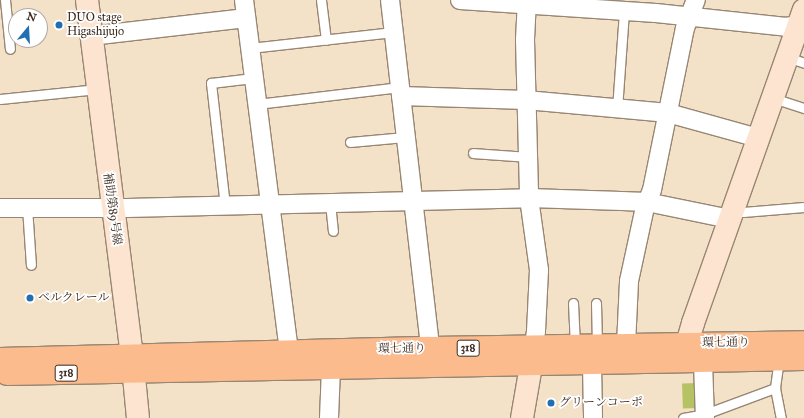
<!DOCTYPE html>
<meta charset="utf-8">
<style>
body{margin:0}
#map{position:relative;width:804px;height:418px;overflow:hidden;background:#f4e2c8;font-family:"IM FELL Great Primer","Noto Serif JP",serif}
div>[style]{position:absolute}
.green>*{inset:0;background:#b6c365;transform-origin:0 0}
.roads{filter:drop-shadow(1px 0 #988673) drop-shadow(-1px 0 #988673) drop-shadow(0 1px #988673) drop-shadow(0 -1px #988673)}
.lane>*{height:9px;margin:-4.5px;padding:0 4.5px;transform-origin:4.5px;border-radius:4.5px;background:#fff}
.street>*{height:18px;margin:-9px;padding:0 9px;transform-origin:9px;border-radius:9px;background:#fff}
.secondary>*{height:22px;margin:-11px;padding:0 11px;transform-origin:11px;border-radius:11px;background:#fde4d1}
.primary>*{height:22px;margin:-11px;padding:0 11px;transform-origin:11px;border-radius:11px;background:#fbbb8c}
.dots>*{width:11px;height:11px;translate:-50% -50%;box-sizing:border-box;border:2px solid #fff;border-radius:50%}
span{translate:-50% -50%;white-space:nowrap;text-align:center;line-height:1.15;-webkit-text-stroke:3.5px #fff;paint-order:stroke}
.shield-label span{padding:1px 3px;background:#fff;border:1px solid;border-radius:3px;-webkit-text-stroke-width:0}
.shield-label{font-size:11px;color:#3b2a1e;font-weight:700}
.poi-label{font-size:12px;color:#3b2a1e}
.left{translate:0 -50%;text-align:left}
.street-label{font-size:12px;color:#3b2a1e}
.north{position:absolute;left:8px;top:8px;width:40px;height:40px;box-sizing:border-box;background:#fff;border:1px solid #b1aaa5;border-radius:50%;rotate:18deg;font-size:11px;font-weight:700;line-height:16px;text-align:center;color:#3b2a1e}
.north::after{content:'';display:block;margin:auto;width:14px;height:18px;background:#1f6fb2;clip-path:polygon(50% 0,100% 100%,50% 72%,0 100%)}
</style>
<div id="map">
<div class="green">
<i style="left:698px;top:383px;width:25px;height:16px;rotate:88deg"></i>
</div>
<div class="roads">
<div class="lane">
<i style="left:5px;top:0;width:49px;rotate:84.2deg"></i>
<i style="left:321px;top:0;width:40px;rotate:82.9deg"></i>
<i style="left:250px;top:48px;width:144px;rotate:-6.4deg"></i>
<i style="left:787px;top:57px;width:18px;rotate:19deg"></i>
<i style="left:773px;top:98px;width:33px;rotate:18deg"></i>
<i style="left:0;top:99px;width:98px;rotate:-5.9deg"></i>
<i style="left:257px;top:104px;width:144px;rotate:-6.8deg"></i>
<i style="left:617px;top:109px;width:98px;rotate:-85.9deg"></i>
<i style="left:350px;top:142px;width:55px;rotate:-5.2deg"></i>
<i style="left:473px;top:153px;width:55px;rotate:4.2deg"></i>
<i style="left:330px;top:203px;width:28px;rotate:84deg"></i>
<i style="left:225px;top:206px;width:124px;rotate:-96.5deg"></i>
<i style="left:211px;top:83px;width:42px;rotate:-6.8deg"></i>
<i style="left:27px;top:207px;width:58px;rotate:86.1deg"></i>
<i style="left:733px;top:210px;width:10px;rotate:11deg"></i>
<i style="left:743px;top:212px;width:61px;rotate:-4.7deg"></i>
<i style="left:573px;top:303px;width:43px;rotate:87.3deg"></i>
<i style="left:596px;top:303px;width:42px;rotate:88.6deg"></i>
<i style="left:779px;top:359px;width:29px;rotate:98deg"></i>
<i style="left:775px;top:388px;width:31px;rotate:79deg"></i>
<i style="left:683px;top:418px;width:22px;rotate:-10deg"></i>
<i style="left:705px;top:414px;width:75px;rotate:-20.4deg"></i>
</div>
<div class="street">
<i style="left:244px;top:0;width:354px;rotate:82.7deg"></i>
<i style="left:390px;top:0;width:350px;rotate:83.4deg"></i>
<i style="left:460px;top:0;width:196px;rotate:3.8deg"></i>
<i style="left:656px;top:13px;width:131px;rotate:6.1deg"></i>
<i style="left:786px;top:27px;width:13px;rotate:-9deg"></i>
<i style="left:527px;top:0;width:40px;rotate:92.9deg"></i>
<i style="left:525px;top:40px;width:158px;rotate:88.5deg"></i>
<i style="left:529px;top:198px;width:73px;rotate:82.1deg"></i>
<i style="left:539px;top:270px;width:61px;rotate:92.8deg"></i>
<i style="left:536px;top:331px;width:29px;rotate:98deg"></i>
<i style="left:91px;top:36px;width:156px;rotate:-6.6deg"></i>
<i style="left:401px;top:96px;width:125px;rotate:1.8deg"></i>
<i style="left:526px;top:100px;width:143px;rotate:5.2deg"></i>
<i style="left:668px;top:113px;width:93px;rotate:15.5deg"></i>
<i style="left:0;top:208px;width:127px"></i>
<i style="left:127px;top:208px;width:402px;rotate:-1.4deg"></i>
<i style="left:529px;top:198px;width:118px;rotate:1.9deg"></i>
<i style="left:647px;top:202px;width:85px;rotate:11.6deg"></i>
<i style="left:626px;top:345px;width:64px;rotate:-87.3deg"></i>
<i style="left:629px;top:281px;width:76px;rotate:-77.8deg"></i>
<i style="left:645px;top:207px;width:18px;rotate:-68deg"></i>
<i style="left:652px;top:190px;width:165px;rotate:-78.5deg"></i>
<i style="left:685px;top:28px;width:30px;rotate:-69deg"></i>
<i style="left:703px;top:362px;width:56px;rotate:88deg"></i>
<i style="left:592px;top:364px;width:54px;rotate:88.9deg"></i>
<i style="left:329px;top:418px;width:50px;rotate:-87.7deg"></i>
</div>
<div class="secondary">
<i style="left:87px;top:0;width:359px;rotate:82.8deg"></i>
<i style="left:132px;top:356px;width:62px;rotate:84.5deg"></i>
<i style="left:687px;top:344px;width:22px;rotate:-74deg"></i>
<i style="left:693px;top:323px;width:332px;rotate:-70.5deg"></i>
<i style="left:522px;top:418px;width:53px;rotate:-80.2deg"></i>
</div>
<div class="primary">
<i style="left:0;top:359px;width:430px;rotate:-1.5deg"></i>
<i style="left:430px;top:348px;width:374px;rotate:-0.9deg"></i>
<i style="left:7px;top:374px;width:797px;rotate:-1.08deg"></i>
</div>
</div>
<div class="dots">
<i style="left:59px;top:25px;background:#1f6fb2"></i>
<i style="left:30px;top:298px;background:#1f6fb2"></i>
<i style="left:551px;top:403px;background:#1f6fb2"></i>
</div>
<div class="shield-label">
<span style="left:468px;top:348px">318</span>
<span style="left:66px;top:373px">318</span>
</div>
<div class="poi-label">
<span class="left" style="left:67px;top:25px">DUO stage<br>Higashijujo</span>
<span class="left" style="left:38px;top:298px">ベルクレール</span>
<span class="left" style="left:559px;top:403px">グリーンコーポ</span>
</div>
<div class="street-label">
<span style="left:112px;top:209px;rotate:82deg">補助第89号線</span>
<span style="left:726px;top:343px;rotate:-1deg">環七通り</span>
<span style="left:402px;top:349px;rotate:-1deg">環七通り</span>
</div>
<div class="north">N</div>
</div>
